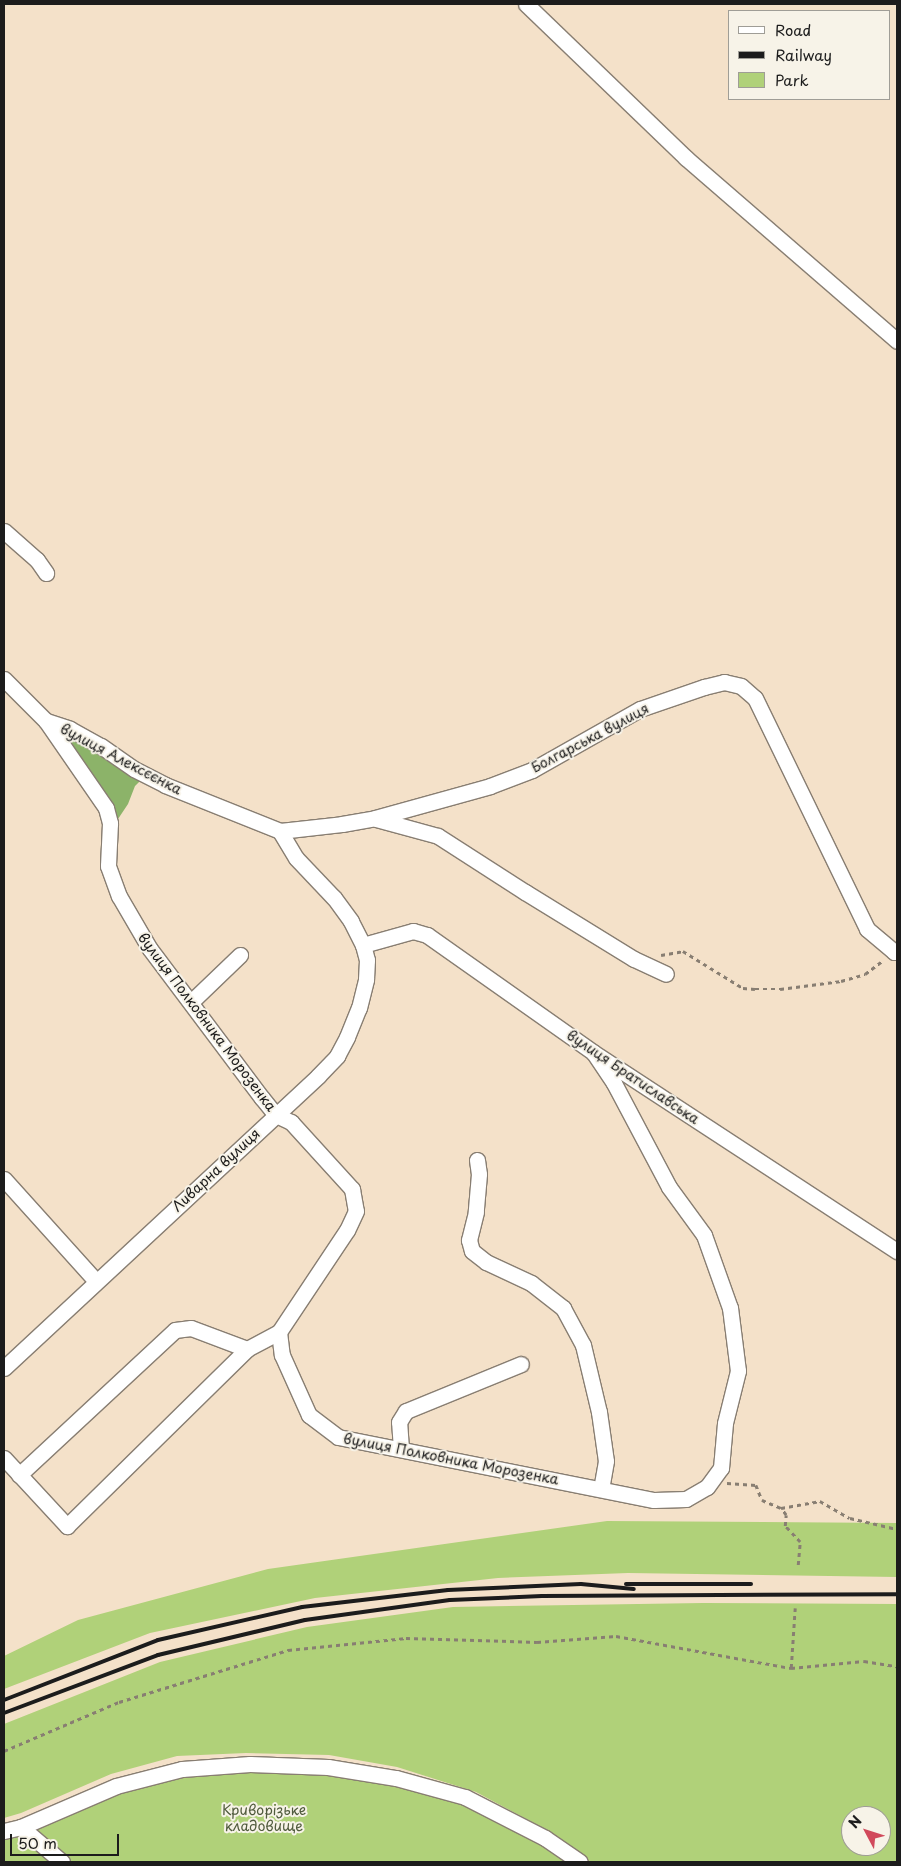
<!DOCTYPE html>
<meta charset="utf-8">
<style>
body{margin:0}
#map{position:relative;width:901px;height:1866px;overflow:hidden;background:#f4e1c9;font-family:"Playpen Sans",sans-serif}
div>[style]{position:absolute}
.green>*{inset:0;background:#b0d179}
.forest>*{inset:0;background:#8cb369}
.path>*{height:2.5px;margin-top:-1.25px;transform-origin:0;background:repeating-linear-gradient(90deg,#887e72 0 4px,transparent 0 8px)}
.roads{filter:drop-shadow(1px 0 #887e72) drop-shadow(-1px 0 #887e72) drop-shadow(0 1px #887e72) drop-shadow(0 -1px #887e72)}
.minor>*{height:15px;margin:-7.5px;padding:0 7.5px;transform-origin:7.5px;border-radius:7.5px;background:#fff}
.rail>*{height:4px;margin:-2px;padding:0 2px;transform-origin:2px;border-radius:2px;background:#1c1c1c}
span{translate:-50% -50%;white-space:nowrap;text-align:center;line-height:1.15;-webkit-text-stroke:4px #f7f3e8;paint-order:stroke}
.street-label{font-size:14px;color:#1c1c1c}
.park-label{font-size:14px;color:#505b3d}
.frame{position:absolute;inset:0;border:5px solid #1c1c1c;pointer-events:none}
.legend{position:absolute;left:728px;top:10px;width:162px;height:90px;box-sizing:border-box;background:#f7f3e8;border:1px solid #9f9d96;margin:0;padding:6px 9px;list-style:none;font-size:15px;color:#1c1c1c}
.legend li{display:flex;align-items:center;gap:10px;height:25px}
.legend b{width:25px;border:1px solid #9f9d96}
.north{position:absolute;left:841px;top:1806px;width:50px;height:50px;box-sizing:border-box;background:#f7f3e8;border:1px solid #9f9d96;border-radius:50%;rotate:310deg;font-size:14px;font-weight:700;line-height:20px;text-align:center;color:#1c1c1c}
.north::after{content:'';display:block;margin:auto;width:18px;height:22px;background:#d1495b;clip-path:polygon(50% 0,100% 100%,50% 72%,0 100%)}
.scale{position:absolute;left:10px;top:1834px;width:109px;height:22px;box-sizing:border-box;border:2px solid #1c1c1c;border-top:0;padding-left:6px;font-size:15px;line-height:18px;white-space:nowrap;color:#1c1c1c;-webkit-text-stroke:4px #f7f3e8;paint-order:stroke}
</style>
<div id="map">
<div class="green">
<i style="clip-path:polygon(607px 1521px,897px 1523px,897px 1577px,628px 1573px,498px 1578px,315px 1598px,150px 1633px,4px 1689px,4px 1656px,78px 1620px,268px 1569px)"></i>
<i style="clip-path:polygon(evenodd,703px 1603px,897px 1604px,897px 1862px,591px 1862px,547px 1830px,476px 1792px,397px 1767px,329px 1755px,246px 1753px,177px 1756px,111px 1774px,21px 1813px,4px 1818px,4px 1724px,160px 1662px,307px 1627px,453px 1607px,703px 1603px,851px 1816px,881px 1816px,881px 1846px,851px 1846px,851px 1816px)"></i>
<i style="clip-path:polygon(249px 1772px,325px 1774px,392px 1784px,472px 1808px,541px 1844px,568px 1862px,4px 1862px,4px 1840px,20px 1837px,117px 1793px,179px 1778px)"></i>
</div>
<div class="forest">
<i style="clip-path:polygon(68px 733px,142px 779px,135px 786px,128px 804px,116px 822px,63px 741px)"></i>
</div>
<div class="path">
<i style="left:661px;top:955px;width:22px;rotate:-10deg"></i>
<i style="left:683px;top:951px;width:70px;rotate:31.7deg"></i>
<i style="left:743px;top:988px;width:12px;rotate:5deg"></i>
<i style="left:755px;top:989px;width:25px"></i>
<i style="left:780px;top:989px;width:62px;rotate:-7.5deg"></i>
<i style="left:841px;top:981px;width:25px;rotate:-16deg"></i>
<i style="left:865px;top:974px;width:21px;rotate:-37deg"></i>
<i style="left:727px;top:1483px;width:29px;rotate:4deg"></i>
<i style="left:756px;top:1485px;width:16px;rotate:68deg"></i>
<i style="left:762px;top:1500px;width:21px;rotate:23deg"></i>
<i style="left:798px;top:1565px;width:23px;rotate:-85deg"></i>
<i style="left:800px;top:1542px;width:22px;rotate:-133deg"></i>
<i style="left:785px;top:1526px;width:11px;rotate:-85deg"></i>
<i style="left:786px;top:1515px;width:9px;rotate:-126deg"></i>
<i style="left:781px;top:1508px;width:40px;rotate:-10deg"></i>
<i style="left:820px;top:1501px;width:34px;rotate:30deg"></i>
<i style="left:850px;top:1518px;width:48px;rotate:13.2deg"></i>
<i style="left:791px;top:1668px;width:60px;rotate:-86.2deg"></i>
<i style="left:4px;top:1751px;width:125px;rotate:-23.1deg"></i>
<i style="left:119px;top:1702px;width:177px;rotate:-17.1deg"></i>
<i style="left:288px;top:1650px;width:119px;rotate:-5.8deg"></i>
<i style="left:406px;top:1638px;width:131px;rotate:1.7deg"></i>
<i style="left:537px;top:1642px;width:79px;rotate:-4.3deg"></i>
<i style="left:616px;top:1636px;width:178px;rotate:10.4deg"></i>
<i style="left:791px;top:1668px;width:73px;rotate:-5.5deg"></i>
<i style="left:864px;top:1661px;width:33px;rotate:9deg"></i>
</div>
<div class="roads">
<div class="minor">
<i style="left:526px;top:4px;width:222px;rotate:43.9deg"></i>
<i style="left:686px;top:158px;width:279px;rotate:40.9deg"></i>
<i style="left:4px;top:531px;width:44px;rotate:41.3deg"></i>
<i style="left:37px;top:560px;width:16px;rotate:55deg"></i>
<i style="left:4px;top:679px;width:59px;rotate:45deg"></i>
<i style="left:46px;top:721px;width:25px;rotate:18deg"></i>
<i style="left:70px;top:729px;width:35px;rotate:29deg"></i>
<i style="left:101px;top:746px;width:40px;rotate:34.9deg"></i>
<i style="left:134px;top:769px;width:35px;rotate:27deg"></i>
<i style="left:165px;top:785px;width:124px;rotate:21.8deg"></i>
<i style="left:280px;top:831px;width:62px;rotate:-6.4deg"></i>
<i style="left:342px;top:824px;width:34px;rotate:-10deg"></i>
<i style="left:375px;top:818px;width:119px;rotate:-15.5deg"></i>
<i style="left:490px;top:786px;width:45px;rotate:-20.9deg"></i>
<i style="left:532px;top:770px;width:124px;rotate:-29.5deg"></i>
<i style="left:640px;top:709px;width:68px;rotate:-19deg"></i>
<i style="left:704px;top:687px;width:21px;rotate:-14deg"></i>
<i style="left:724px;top:682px;width:17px;rotate:13deg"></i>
<i style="left:741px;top:686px;width:18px;rotate:41deg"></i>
<i style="left:755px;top:698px;width:257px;rotate:64.1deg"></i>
<i style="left:867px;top:929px;width:35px;rotate:40deg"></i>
<i style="left:894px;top:952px;width:3px;rotate:-18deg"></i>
<i style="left:46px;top:721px;width:106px;rotate:55.4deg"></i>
<i style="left:106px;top:808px;width:16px;rotate:75deg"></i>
<i style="left:110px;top:823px;width:43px;rotate:92.7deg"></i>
<i style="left:108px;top:866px;width:32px;rotate:70deg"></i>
<i style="left:119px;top:896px;width:61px;rotate:59.7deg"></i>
<i style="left:150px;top:949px;width:186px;rotate:53.1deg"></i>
<i style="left:262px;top:1098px;width:22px;rotate:51deg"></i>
<i style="left:276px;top:1115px;width:17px;rotate:25deg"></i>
<i style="left:291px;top:1122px;width:91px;rotate:47.7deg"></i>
<i style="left:352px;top:1189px;width:22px;rotate:80deg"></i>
<i style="left:356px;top:1211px;width:21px;rotate:115deg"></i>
<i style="left:347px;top:1230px;width:123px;rotate:123.7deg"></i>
<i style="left:279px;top:1332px;width:23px;rotate:83deg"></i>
<i style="left:282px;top:1355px;width:66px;rotate:65.8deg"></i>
<i style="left:309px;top:1415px;width:36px;rotate:37deg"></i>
<i style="left:338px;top:1437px;width:322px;rotate:11.3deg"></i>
<i style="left:654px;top:1500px;width:32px;rotate:-2deg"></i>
<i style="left:686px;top:1499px;width:24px;rotate:-30deg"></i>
<i style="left:707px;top:1487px;width:24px;rotate:-54deg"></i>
<i style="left:721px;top:1468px;width:45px;rotate:-84.9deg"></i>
<i style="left:725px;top:1423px;width:54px;rotate:-76deg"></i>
<i style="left:738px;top:1371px;width:64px;rotate:-97.2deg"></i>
<i style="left:730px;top:1308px;width:77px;rotate:-109.6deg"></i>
<i style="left:704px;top:1235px;width:59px;rotate:-126.1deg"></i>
<i style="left:669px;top:1187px;width:118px;rotate:-117.9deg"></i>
<i style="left:614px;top:1083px;width:36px;rotate:-124deg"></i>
<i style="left:376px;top:819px;width:64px;rotate:15.3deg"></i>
<i style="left:438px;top:836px;width:103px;rotate:32.8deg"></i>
<i style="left:525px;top:892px;width:128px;rotate:31.6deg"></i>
<i style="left:634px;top:959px;width:35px;rotate:25deg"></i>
<i style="left:363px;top:945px;width:52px;rotate:-15.6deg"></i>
<i style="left:413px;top:931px;width:15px;rotate:16deg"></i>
<i style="left:427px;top:935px;width:204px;rotate:35.2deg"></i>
<i style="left:594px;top:1053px;width:362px;rotate:33.2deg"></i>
<i style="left:191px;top:1002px;width:68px;rotate:-43.8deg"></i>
<i style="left:477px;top:1160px;width:14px;rotate:82deg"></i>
<i style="left:479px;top:1174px;width:38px;rotate:95deg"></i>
<i style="left:476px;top:1212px;width:29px;rotate:104deg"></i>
<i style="left:469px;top:1240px;width:11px;rotate:75deg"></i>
<i style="left:472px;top:1251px;width:18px;rotate:38deg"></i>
<i style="left:486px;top:1262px;width:50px;rotate:25deg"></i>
<i style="left:531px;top:1283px;width:41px;rotate:38deg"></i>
<i style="left:563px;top:1308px;width:42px;rotate:61.6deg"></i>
<i style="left:583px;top:1345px;width:69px;rotate:76.6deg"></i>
<i style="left:599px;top:1412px;width:49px;rotate:81.9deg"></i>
<i style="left:606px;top:1461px;width:28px;rotate:100deg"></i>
<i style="left:4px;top:1179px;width:137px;rotate:48deg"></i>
<i style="left:4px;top:1368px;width:429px;rotate:-42.9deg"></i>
<i style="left:318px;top:1076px;width:28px;rotate:-46deg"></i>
<i style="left:337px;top:1056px;width:21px;rotate:-62deg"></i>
<i style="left:347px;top:1037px;width:31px;rotate:-68deg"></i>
<i style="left:359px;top:1008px;width:30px;rotate:-76deg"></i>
<i style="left:366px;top:979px;width:19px;rotate:-87deg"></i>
<i style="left:367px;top:960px;width:16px;rotate:-105deg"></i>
<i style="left:363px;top:945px;width:27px;rotate:-117deg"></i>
<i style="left:351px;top:921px;width:29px;rotate:-126deg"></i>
<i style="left:334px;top:898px;width:55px;rotate:-133.5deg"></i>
<i style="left:296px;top:858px;width:31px;rotate:-121deg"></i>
<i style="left:401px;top:1449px;width:27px;rotate:-94deg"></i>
<i style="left:399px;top:1422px;width:13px;rotate:-58deg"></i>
<i style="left:406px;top:1411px;width:124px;rotate:-22.2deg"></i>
<i style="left:4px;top:1458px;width:93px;rotate:47.2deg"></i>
<i style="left:67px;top:1526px;width:252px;rotate:-44.5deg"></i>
<i style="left:247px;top:1349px;width:36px;rotate:-28deg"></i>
<i style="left:19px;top:1475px;width:213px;rotate:-42.9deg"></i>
<i style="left:175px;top:1330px;width:16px;rotate:-7deg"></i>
<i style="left:191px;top:1328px;width:60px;rotate:20.6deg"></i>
<i style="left:21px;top:1827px;width:54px;rotate:40.5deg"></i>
<i style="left:4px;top:1831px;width:17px;rotate:-13deg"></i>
<i style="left:21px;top:1827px;width:103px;rotate:-23.3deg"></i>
<i style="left:116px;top:1786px;width:68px;rotate:-14.4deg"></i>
<i style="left:182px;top:1769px;width:68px;rotate:-4.2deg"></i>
<i style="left:250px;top:1764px;width:78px;rotate:2.2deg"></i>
<i style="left:328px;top:1767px;width:69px;rotate:9.2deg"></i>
<i style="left:396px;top:1778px;width:72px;rotate:15.4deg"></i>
<i style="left:465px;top:1797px;width:90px;rotate:27.1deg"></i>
<i style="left:545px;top:1838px;width:42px;rotate:34.4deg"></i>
</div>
</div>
<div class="rail">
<i style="left:626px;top:1584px;width:125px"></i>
<i style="left:4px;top:1700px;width:165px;rotate:-21.3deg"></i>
<i style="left:158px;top:1640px;width:148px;rotate:-12.9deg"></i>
<i style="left:302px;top:1607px;width:147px;rotate:-6.6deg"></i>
<i style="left:448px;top:1590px;width:133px;rotate:-2.6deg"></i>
<i style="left:581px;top:1584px;width:53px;rotate:5.4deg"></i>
<i style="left:4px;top:1713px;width:165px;rotate:-20.6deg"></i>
<i style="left:158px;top:1655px;width:151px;rotate:-13.4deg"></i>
<i style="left:305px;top:1620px;width:146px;rotate:-7.9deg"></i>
<i style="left:450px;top:1600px;width:92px;rotate:-2.5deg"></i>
<i style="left:542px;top:1596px;width:355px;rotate:-0.3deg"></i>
</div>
<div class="street-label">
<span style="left:590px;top:738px;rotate:-28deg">Болгарська вулиця</span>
<span style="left:121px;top:759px;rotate:28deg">вулиця Алексєєнка</span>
<span style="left:207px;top:1022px;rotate:53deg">вулиця Полковника Морозенка</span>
<span style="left:633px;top:1077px;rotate:34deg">вулиця Братиславська</span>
<span style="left:216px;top:1170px;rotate:-43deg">Ливарна вулиця</span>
<span style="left:451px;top:1459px;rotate:11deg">вулиця Полковника Морозенка</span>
</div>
<div class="park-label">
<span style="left:264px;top:1818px">Криворізьке<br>кладовище</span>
</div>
<div class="frame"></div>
<ul class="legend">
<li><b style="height:6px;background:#fff"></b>Road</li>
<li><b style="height:6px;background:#1c1c1c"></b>Railway</li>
<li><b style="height:14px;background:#b0d179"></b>Park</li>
</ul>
<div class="north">N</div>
<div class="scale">50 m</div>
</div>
